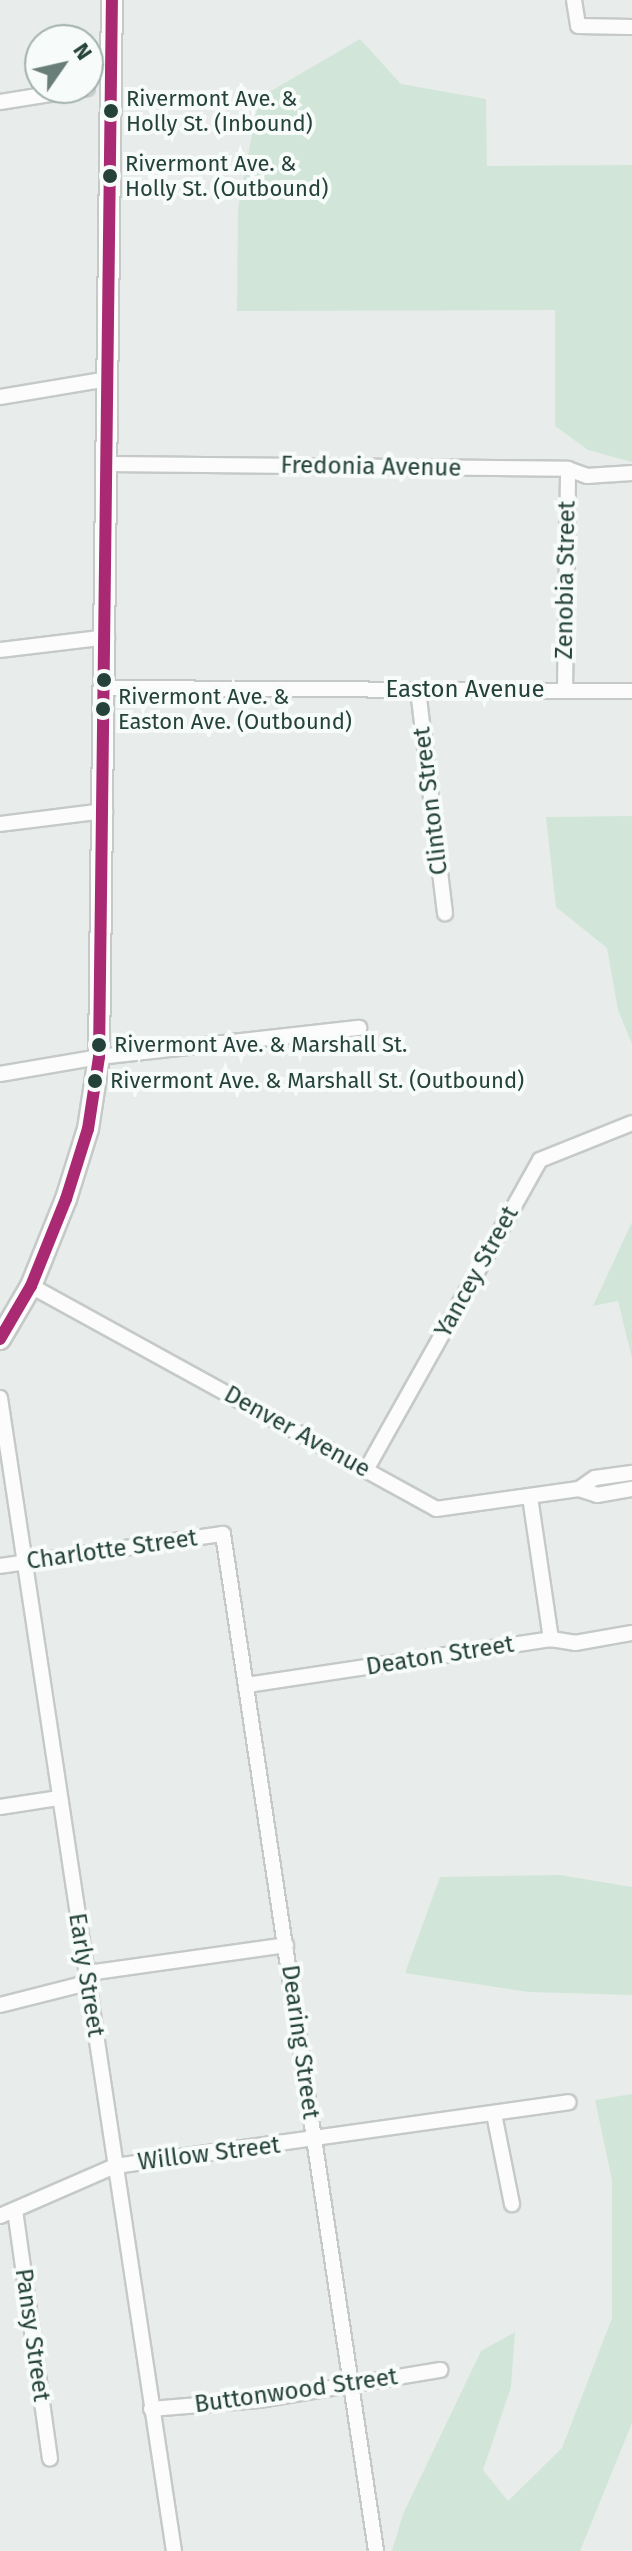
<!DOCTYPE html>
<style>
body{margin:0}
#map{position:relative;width:632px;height:2551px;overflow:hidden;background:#e8edeb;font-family:"Fira Sans",sans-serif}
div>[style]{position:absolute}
.green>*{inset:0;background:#d1e6d8}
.roads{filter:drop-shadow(2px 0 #c5cac8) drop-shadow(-2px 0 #c5cac8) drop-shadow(0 2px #c5cac8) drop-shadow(0 -2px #c5cac8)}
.street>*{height:14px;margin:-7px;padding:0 7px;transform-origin:7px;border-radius:7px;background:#fcfcfc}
.secondary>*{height:20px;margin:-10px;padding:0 10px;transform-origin:10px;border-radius:10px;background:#fcfcfc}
.bus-1>*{height:12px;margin:-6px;padding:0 6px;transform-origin:6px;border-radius:6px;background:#a92973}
.dots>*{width:22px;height:22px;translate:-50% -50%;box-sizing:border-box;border:4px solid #f7fbf9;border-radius:50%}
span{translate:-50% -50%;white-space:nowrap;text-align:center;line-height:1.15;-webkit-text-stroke:8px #f7fbf9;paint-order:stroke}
.bus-label{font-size:22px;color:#24423a}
.left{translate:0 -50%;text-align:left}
.street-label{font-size:24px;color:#24423a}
.north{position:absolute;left:24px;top:24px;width:80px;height:80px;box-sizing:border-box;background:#f7fbf9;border:2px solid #a3b1ad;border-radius:50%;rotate:56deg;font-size:22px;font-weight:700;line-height:32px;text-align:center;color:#24423a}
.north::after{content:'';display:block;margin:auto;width:28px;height:36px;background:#697e78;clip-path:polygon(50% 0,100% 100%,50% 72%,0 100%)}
</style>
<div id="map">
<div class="green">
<i style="clip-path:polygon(360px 39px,401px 84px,486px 99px,487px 166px,632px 165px,632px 462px,588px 450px,555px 426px,555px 310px,237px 311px,238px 208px,259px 98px)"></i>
<i style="clip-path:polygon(632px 816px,632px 1044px,618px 1010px,607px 948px,556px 907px,546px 817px)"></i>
<i style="clip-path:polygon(632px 1222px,632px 1358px,618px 1301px,593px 1306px)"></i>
<i style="clip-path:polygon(560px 1875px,632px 1887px,632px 1995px,528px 1992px,405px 1973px,440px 1877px)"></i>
<i style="clip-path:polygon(632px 2094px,632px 2423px,580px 2551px,392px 2551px,403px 2514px,481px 2351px,515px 2332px,511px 2387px,483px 2470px,508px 2501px,562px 2448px,612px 2318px,612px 2180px,595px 2100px)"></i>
</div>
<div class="roads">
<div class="street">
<i style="left:574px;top:0;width:26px;rotate:81deg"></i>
<i style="left:578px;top:26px;width:54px;rotate:1.1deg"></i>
<i style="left:0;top:102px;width:88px;rotate:-9.1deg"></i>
<i style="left:0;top:397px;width:109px;rotate:-9.5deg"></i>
<i style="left:108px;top:464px;width:460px;rotate:0.6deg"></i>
<i style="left:568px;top:469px;width:20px;rotate:20deg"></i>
<i style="left:587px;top:476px;width:45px;rotate:-3.8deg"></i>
<i style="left:0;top:650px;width:108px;rotate:-6.9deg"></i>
<i style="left:106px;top:688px;width:526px;rotate:0.33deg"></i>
<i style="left:418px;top:690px;width:225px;rotate:83.1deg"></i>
<i style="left:565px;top:690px;width:221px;rotate:-89.2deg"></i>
<i style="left:0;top:824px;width:106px;rotate:-7.1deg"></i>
<i style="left:0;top:1074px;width:100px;rotate:-9.7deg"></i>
<i style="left:99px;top:1057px;width:262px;rotate:-6.4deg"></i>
<i style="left:31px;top:1286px;width:462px;rotate:28.8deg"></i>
<i style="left:436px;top:1509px;width:144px;rotate:-8deg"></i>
<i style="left:579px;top:1489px;width:19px;rotate:-35deg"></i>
<i style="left:595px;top:1478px;width:37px;rotate:-8deg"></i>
<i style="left:0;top:1398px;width:1166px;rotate:81.42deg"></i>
<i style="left:366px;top:1470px;width:355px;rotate:-60.7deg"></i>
<i style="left:540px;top:1160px;width:99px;rotate:-21.9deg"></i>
<i style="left:579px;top:1489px;width:19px;rotate:18deg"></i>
<i style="left:597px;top:1495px;width:36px;rotate:-10deg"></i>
<i style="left:530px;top:1497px;width:144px;rotate:81.6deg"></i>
<i style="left:0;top:1566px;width:225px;rotate:-8.2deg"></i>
<i style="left:223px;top:1534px;width:1028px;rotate:81.44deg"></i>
<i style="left:247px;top:1685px;width:307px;rotate:-8.6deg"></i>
<i style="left:551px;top:1639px;width:24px;rotate:9deg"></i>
<i style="left:575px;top:1643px;width:58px;rotate:-10deg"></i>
<i style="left:0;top:1807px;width:60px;rotate:-8.7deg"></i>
<i style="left:0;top:2005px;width:81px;rotate:-14.2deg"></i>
<i style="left:79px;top:1985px;width:21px;rotate:-39deg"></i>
<i style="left:95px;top:1972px;width:193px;rotate:-8deg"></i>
<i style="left:494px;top:2114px;width:92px;rotate:78.7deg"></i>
<i style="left:15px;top:2210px;width:251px;rotate:82deg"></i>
<i style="left:0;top:2216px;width:125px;rotate:-23.5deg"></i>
<i style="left:115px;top:2166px;width:458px;rotate:-8deg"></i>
<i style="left:151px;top:2409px;width:108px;rotate:-4.8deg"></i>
<i style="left:259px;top:2400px;width:184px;rotate:-9.4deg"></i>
</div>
<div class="secondary">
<i style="left:0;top:1339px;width:61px;rotate:-59.7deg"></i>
<i style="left:31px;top:1286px;width:94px;rotate:-68.1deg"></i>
<i style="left:66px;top:1199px;width:73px;rotate:-72.6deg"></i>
<i style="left:88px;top:1129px;width:73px;rotate:-81.3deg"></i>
<i style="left:99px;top:1057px;width:1057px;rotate:-89.3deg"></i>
</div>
</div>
<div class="bus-1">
<i style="left:0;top:1339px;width:61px;rotate:-59.7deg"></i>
<i style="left:31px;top:1286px;width:94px;rotate:-68.1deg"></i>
<i style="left:66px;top:1199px;width:73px;rotate:-72.6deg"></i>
<i style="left:88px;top:1129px;width:73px;rotate:-81.3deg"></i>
<i style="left:99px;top:1057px;width:1057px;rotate:-89.3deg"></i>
</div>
<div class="dots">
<i style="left:111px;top:111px;background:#24423a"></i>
<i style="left:110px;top:176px;background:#24423a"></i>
<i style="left:104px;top:680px;background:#24423a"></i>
<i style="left:103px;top:709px;background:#24423a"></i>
<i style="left:99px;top:1045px;background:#24423a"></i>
<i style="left:95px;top:1081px;background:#24423a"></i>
</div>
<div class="bus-label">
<span class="left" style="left:126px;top:111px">Rivermont Ave. &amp;<br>Holly St. (Inbound)</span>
<span class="left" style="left:125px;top:176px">Rivermont Ave. &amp;<br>Holly St. (Outbound)</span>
<span class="left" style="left:118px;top:709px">Rivermont Ave. &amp;<br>Easton Ave. (Outbound)</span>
<span class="left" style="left:114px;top:1045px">Rivermont Ave. &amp; Marshall St.</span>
<span class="left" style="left:110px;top:1081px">Rivermont Ave. &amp; Marshall St. (Outbound)</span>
</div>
<div class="street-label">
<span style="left:371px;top:467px;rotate:1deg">Fredonia Avenue</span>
<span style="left:566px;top:580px;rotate:-89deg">Zenobia Street</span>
<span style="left:465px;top:690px">Easton Avenue</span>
<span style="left:431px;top:801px;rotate:-97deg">Clinton Street</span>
<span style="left:477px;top:1272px;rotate:-61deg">Yancey Street</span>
<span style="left:297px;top:1432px;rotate:29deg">Denver Avenue</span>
<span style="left:112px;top:1550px;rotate:-8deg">Charlotte Street</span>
<span style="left:440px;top:1656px;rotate:-9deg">Deaton Street</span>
<span style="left:86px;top:1975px;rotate:81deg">Early Street</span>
<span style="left:300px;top:2042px;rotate:82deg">Dearing Street</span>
<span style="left:209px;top:2154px;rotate:-7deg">Willow Street</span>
<span style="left:32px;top:2335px;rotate:82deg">Pansy Street</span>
<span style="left:296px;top:2391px;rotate:-8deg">Buttonwood Street</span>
</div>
<div class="north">N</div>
</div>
